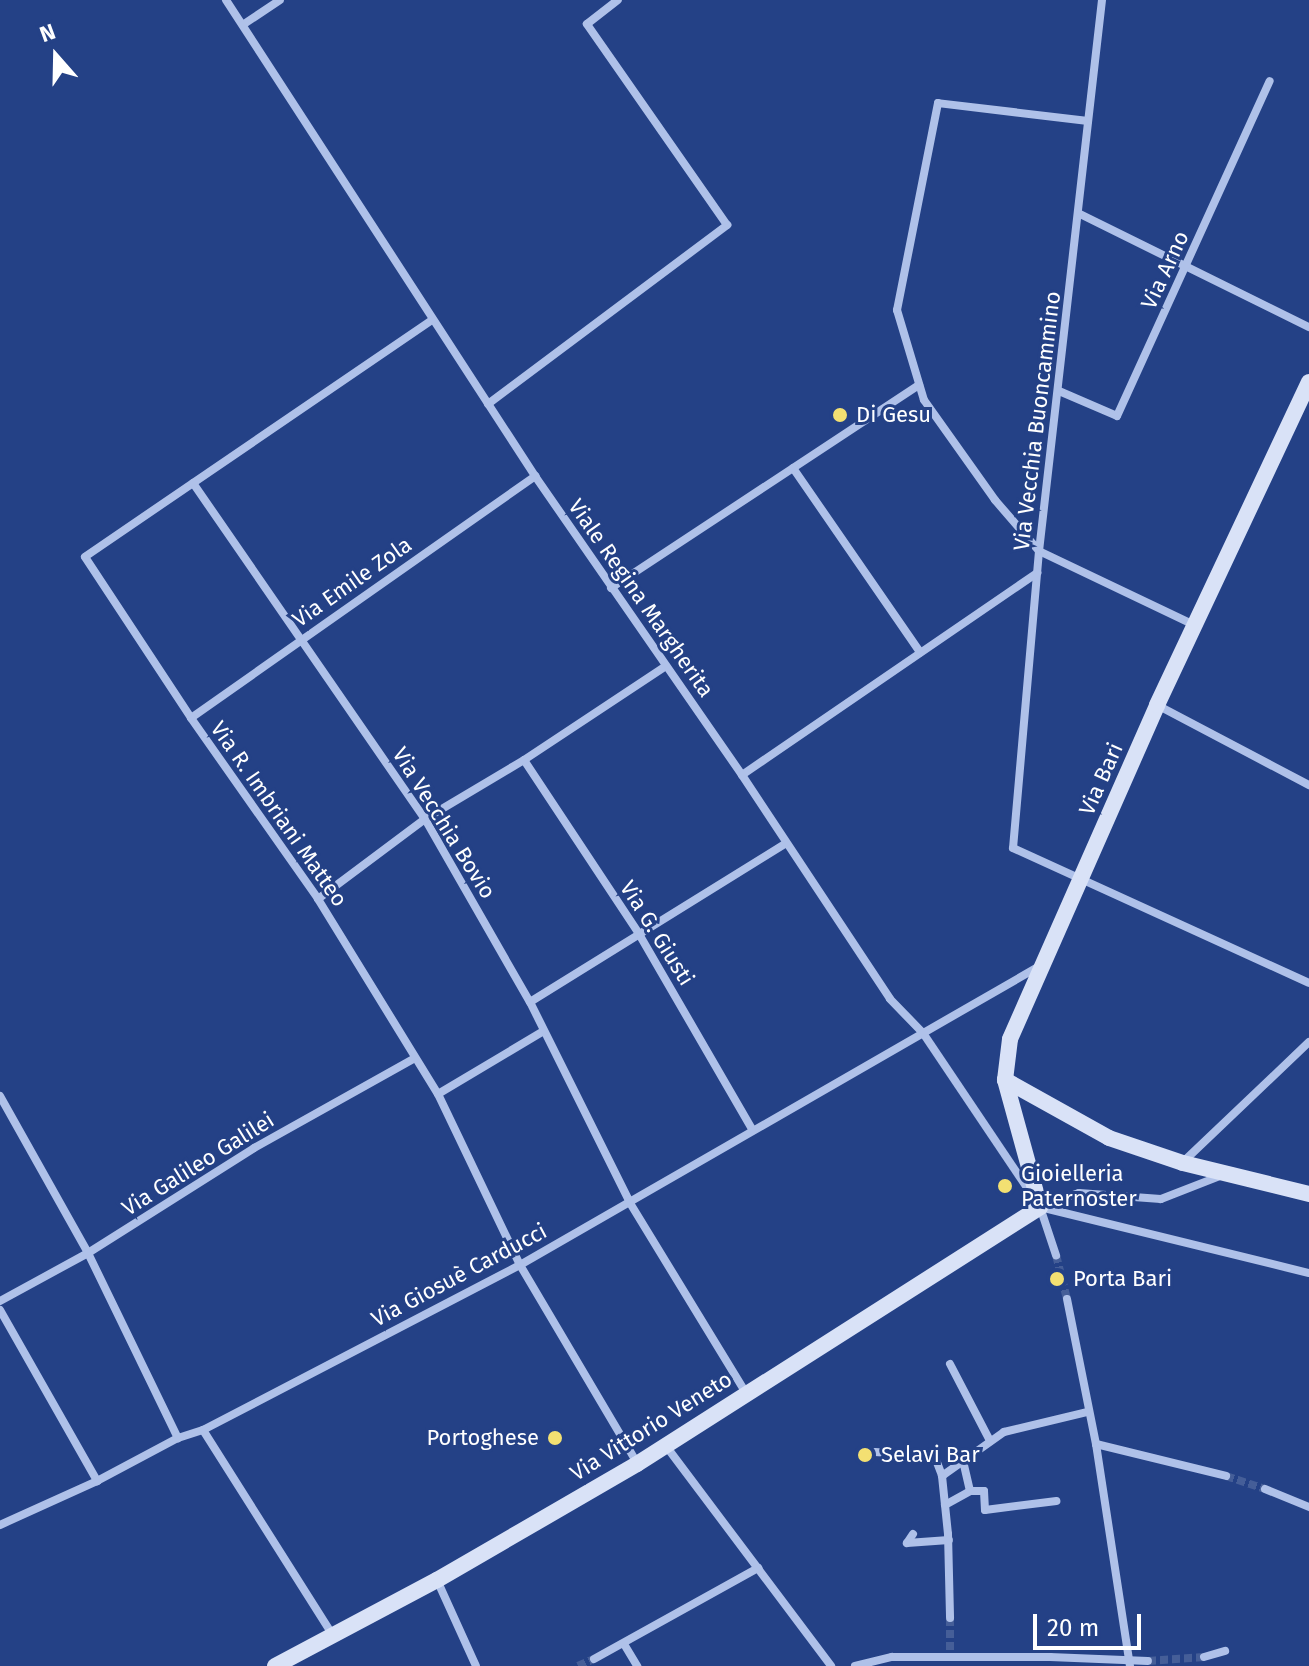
<!DOCTYPE html>
<meta charset="utf-8">
<style>
body{margin:0}
#map{position:relative;width:1309px;height:1666px;overflow:hidden;background:#244186;font-family:"Fira Sans",sans-serif}
div>[style]{position:absolute}
.street-tunnel>*{height:8px;margin-top:-4px;transform-origin:0;background:repeating-linear-gradient(90deg,#455e98 0 8px,transparent 0 12px)}
.street>*{height:8px;margin:-4px;padding:0 4px;transform-origin:4px;border-radius:4px;background:#afc1e9}
.secondary>*{height:16px;margin:-8px;padding:0 8px;transform-origin:8px;border-radius:8px;background:#d9e2f7}
.dots>*{width:22px;height:22px;translate:-50% -50%;box-sizing:border-box;border:4px solid #244186;border-radius:50%}
span{translate:-50% -50%;white-space:nowrap;text-align:center;line-height:1.15;-webkit-text-stroke:6px #244186;paint-order:stroke}
.street-label{font-size:22px;color:#fff}
.poi-label{font-size:22px;color:#fff}
.left{translate:0 -50%;text-align:left}
.right{translate:-100% -50%;text-align:right}
.north{position:absolute;left:16px;top:16px;width:80px;height:80px;-webkit-text-stroke:6px #244186;paint-order:stroke;rotate:340deg;font-size:22px;font-weight:700;line-height:32px;text-align:center;color:#fff}
.north::after{content:'';display:block;margin:auto;width:28px;height:36px;background:#fff;clip-path:polygon(50% 0,100% 100%,50% 72%,0 100%)}
.scale{position:absolute;left:1033px;top:1614px;width:108px;height:36px;box-sizing:border-box;border:4px solid #fff;border-top:0;padding-left:10px;font-size:24px;line-height:28px;white-space:nowrap;color:#fff;-webkit-text-stroke:6px #244186;paint-order:stroke}
</style>
<div id="map">
<div class="street-tunnel">
<i style="left:1056px;top:1255px;width:45px;rotate:76deg"></i>
<i style="left:905px;top:1454px;width:28px;rotate:-4deg"></i>
<i style="left:1226px;top:1476px;width:41px;rotate:18.4deg"></i>
<i style="left:950px;top:1618px;width:39px;rotate:90deg"></i>
<i style="left:1148px;top:1661px;width:56px;rotate:-4.1deg"></i>
<i style="left:578px;top:1666px;width:17px;rotate:-24deg"></i>
</div>
<div class="street">
<i style="left:226px;top:0;width:568px;rotate:57.01deg"></i>
<i style="left:535px;top:476px;width:364px;rotate:55.3deg"></i>
<i style="left:742px;top:775px;width:268px;rotate:56.5deg"></i>
<i style="left:890px;top:999px;width:47px;rotate:45.9deg"></i>
<i style="left:923px;top:1033px;width:192px;rotate:56.1deg"></i>
<i style="left:1102px;top:0;width:555px;rotate:96.52deg"></i>
<i style="left:1039px;top:551px;width:298px;rotate:95deg"></i>
<i style="left:1013px;top:848px;width:325px;rotate:24.5deg"></i>
<i style="left:244px;top:24px;width:43px;rotate:-33.7deg"></i>
<i style="left:1088px;top:121px;width:151px;rotate:-173.2deg"></i>
<i style="left:938px;top:103px;width:211px;rotate:101.2deg"></i>
<i style="left:897px;top:310px;width:94px;rotate:73.3deg"></i>
<i style="left:924px;top:400px;width:123px;rotate:54.6deg"></i>
<i style="left:995px;top:500px;width:67px;rotate:49.2deg"></i>
<i style="left:1039px;top:551px;width:174px;rotate:25.5deg"></i>
<i style="left:1080px;top:214px;width:255px;rotate:26.3deg"></i>
<i style="left:432px;top:320px;width:420px;rotate:145.7deg"></i>
<i style="left:85px;top:557px;width:193px;rotate:56.6deg"></i>
<i style="left:191px;top:718px;width:221px;rotate:54.9deg"></i>
<i style="left:318px;top:899px;width:229px;rotate:58.4deg"></i>
<i style="left:438px;top:1094px;width:190px;rotate:64.4deg"></i>
<i style="left:520px;top:1265px;width:230px;rotate:59.4deg"></i>
<i style="left:1059px;top:391px;width:63px;rotate:23.3deg"></i>
<i style="left:1117px;top:416px;width:368px;rotate:-65.5deg"></i>
<i style="left:488px;top:404px;width:299px;rotate:-36.8deg"></i>
<i style="left:727px;top:225px;width:245px;rotate:-124.9deg"></i>
<i style="left:587px;top:24px;width:39px;rotate:-38deg"></i>
<i style="left:793px;top:468px;width:224px;rotate:55.4deg"></i>
<i style="left:193px;top:483px;width:408px;rotate:55.4deg"></i>
<i style="left:425px;top:819px;width:211px;rotate:60.2deg"></i>
<i style="left:530px;top:1002px;width:225px;rotate:63.5deg"></i>
<i style="left:630px;top:1203px;width:223px;rotate:58.6deg"></i>
<i style="left:611px;top:588px;width:369px;rotate:-33.4deg"></i>
<i style="left:1157px;top:705px;width:172px;rotate:27.8deg"></i>
<i style="left:191px;top:718px;width:421px;rotate:-35.1deg"></i>
<i style="left:524px;top:760px;width:209px;rotate:56.5deg"></i>
<i style="left:639px;top:934px;width:225px;rotate:59.9deg"></i>
<i style="left:742px;top:775px;width:358px;rotate:-34.4deg"></i>
<i style="left:318px;top:899px;width:134px;rotate:-36.8deg"></i>
<i style="left:425px;top:819px;width:115px;rotate:-30.8deg"></i>
<i style="left:524px;top:760px;width:170px;rotate:-33.5deg"></i>
<i style="left:530px;top:1002px;width:300px;rotate:-31.8deg"></i>
<i style="left:438px;top:1094px;width:121px;rotate:-30.8deg"></i>
<i style="left:0;top:1096px;width:180px;rotate:60.7deg"></i>
<i style="left:88px;top:1253px;width:206px;rotate:64.1deg"></i>
<i style="left:1183px;top:1162px;width:174px;rotate:-43.6deg"></i>
<i style="left:1041px;top:1206px;width:40px;rotate:-18.9deg"></i>
<i style="left:1079px;top:1193px;width:82px;rotate:4.2deg"></i>
<i style="left:1161px;top:1199px;width:63px;rotate:-21.3deg"></i>
<i style="left:1040px;top:1207px;width:51px;rotate:71.6deg"></i>
<i style="left:1040px;top:1207px;width:277px;rotate:13.8deg"></i>
<i style="left:1067px;top:1299px;width:148px;rotate:78.7deg"></i>
<i style="left:1096px;top:1444px;width:225px;rotate:81.3deg"></i>
<i style="left:0;top:1301px;width:100px;rotate:-28.6deg"></i>
<i style="left:88px;top:1253px;width:196px;rotate:-32.3deg"></i>
<i style="left:254px;top:1148px;width:184px;rotate:-29.2deg"></i>
<i style="left:0;top:1310px;width:197px;rotate:60.4deg"></i>
<i style="left:950px;top:1364px;width:87px;rotate:62.5deg"></i>
<i style="left:203px;top:1430px;width:241px;rotate:57.7deg"></i>
<i style="left:1096px;top:1444px;width:134px;rotate:13.8deg"></i>
<i style="left:666px;top:1446px;width:275px;rotate:53.1deg"></i>
<i style="left:875px;top:1452px;width:30px;rotate:4deg"></i>
<i style="left:933px;top:1452px;width:26px;rotate:69deg"></i>
<i style="left:942px;top:1476px;width:76px;rotate:-35.4deg"></i>
<i style="left:1004px;top:1432px;width:85px;rotate:-13.5deg"></i>
<i style="left:942px;top:1476px;width:58px;rotate:84.1deg"></i>
<i style="left:948px;top:1534px;width:84px;rotate:88.6deg"></i>
<i style="left:1265px;top:1489px;width:48px;rotate:22.2deg"></i>
<i style="left:970px;top:1491px;width:14px"></i>
<i style="left:984px;top:1491px;width:19px;rotate:87deg"></i>
<i style="left:985px;top:1510px;width:72px;rotate:-7.2deg"></i>
<i style="left:945px;top:1505px;width:29px;rotate:-29deg"></i>
<i style="left:970px;top:1491px;width:31px;rotate:-103deg"></i>
<i style="left:0;top:1525px;width:107px;rotate:-24.4deg"></i>
<i style="left:97px;top:1481px;width:92px;rotate:-28deg"></i>
<i style="left:178px;top:1438px;width:26px;rotate:-18deg"></i>
<i style="left:203px;top:1430px;width:357px;rotate:-27.5deg"></i>
<i style="left:520px;top:1265px;width:598px;rotate:-29.91deg"></i>
<i style="left:913px;top:1534px;width:11px;rotate:124deg"></i>
<i style="left:907px;top:1543px;width:42px;rotate:-4.1deg"></i>
<i style="left:437px;top:1580px;width:94px;rotate:65.6deg"></i>
<i style="left:624px;top:1644px;width:26px;rotate:59deg"></i>
<i style="left:1204px;top:1657px;width:22px;rotate:-16deg"></i>
<i style="left:594px;top:1659px;width:188px;rotate:-29deg"></i>
<i style="left:855px;top:1666px;width:38px;rotate:-14deg"></i>
<i style="left:892px;top:1657px;width:158px"></i>
<i style="left:1050px;top:1657px;width:98px;rotate:2.3deg"></i>
</div>
<div class="secondary">
<i style="left:1005px;top:1080px;width:119px;rotate:29.1deg"></i>
<i style="left:1109px;top:1138px;width:78px;rotate:18.7deg"></i>
<i style="left:1183px;top:1163px;width:130px;rotate:13.8deg"></i>
<i style="left:275px;top:1666px;width:183px;rotate:-28deg"></i>
<i style="left:437px;top:1580px;width:231px;rotate:-30.1deg"></i>
<i style="left:637px;top:1464px;width:478px;rotate:-32.5deg"></i>
<i style="left:1040px;top:1207px;width:132px;rotate:-105.4deg"></i>
<i style="left:1005px;top:1080px;width:41px;rotate:-83deg"></i>
<i style="left:1010px;top:1039px;width:365px;rotate:-66.2deg"></i>
<i style="left:1157px;top:705px;width:357px;rotate:-64.8deg"></i>
</div>
<div class="dots">
<i style="left:840px;top:415px;background:#f3e072"></i>
<i style="left:1005px;top:1186px;background:#f3e072"></i>
<i style="left:1057px;top:1279px;background:#f3e072"></i>
<i style="left:555px;top:1438px;background:#f3e072"></i>
<i style="left:865px;top:1455px;background:#f3e072"></i>
</div>
<div class="street-label">
<span style="left:1165px;top:270px;rotate:-65deg">Via Arno</span>
<span style="left:1037px;top:421px;rotate:-83deg">Via Vecchia Buoncammino</span>
<span style="left:352px;top:582px;rotate:-35deg">Via Emile Zola</span>
<span style="left:641px;top:598px;rotate:55deg">Viale Regina Margherita</span>
<span style="left:1101px;top:779px;rotate:-66deg">Via Bari</span>
<span style="left:279px;top:814px;rotate:55deg">Via R. Imbriani Matteo</span>
<span style="left:444px;top:823px;rotate:58deg">Via Vecchia Bovio</span>
<span style="left:657px;top:933px;rotate:58deg">Via G. Giusti</span>
<span style="left:198px;top:1164px;rotate:-32deg">Via Galileo Galilei</span>
<span style="left:459px;top:1275px;rotate:-28deg">Via Giosuè Carducci</span>
<span style="left:651px;top:1426px;rotate:-32deg">Via Vittorio Veneto</span>
</div>
<div class="poi-label">
<span class="left" style="left:856px;top:415px">Di Gesu</span>
<span class="left" style="left:1021px;top:1186px">Gioielleria<br>Paternoster</span>
<span class="left" style="left:1073px;top:1279px">Porta Bari</span>
<span class="right" style="left:539px;top:1438px">Portoghese</span>
<span class="left" style="left:881px;top:1455px">Selavi Bar</span>
</div>
<div class="north">N</div>
<div class="scale">20 m</div>
</div>
